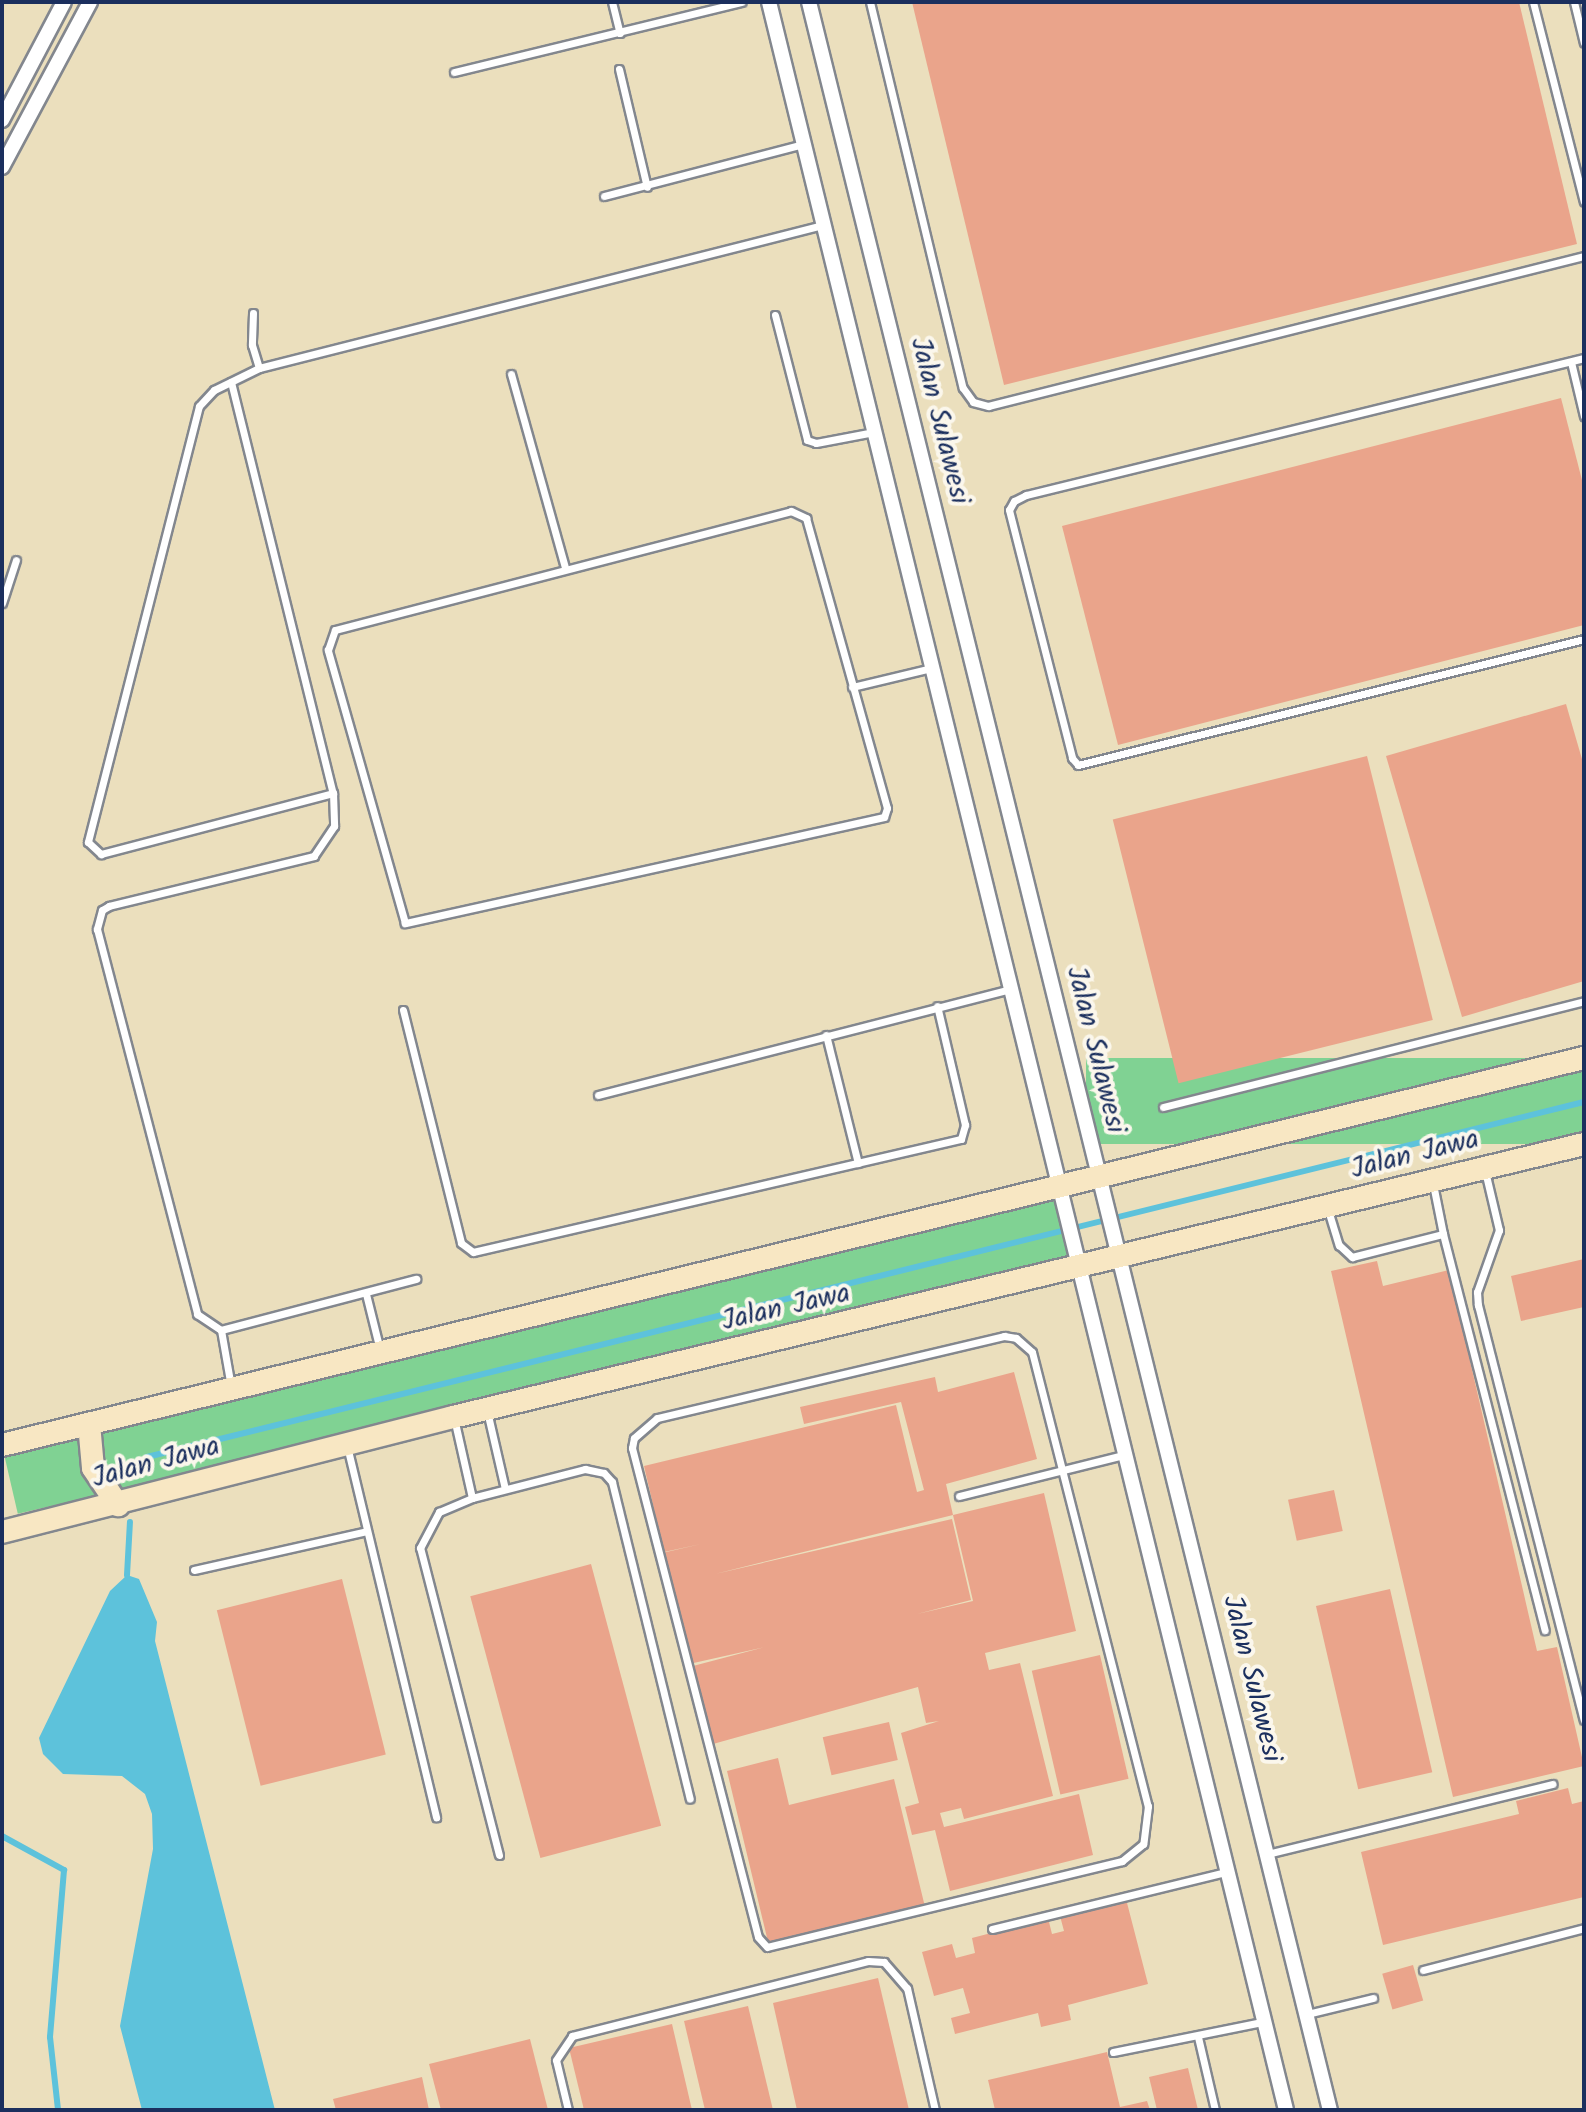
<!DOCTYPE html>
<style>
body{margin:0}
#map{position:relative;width:1586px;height:2112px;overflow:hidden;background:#ebdfbd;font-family:Kalam,sans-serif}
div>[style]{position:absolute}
.green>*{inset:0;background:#80d293;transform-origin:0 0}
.water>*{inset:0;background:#5dc2db}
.stream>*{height:6px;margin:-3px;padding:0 3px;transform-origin:3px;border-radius:3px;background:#5dc2db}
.building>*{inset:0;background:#eaa48b;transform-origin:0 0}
.roads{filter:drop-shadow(2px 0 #83878e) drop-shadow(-2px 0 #83878e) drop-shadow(0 2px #83878e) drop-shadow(0 -2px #83878e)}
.lane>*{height:7px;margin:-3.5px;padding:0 3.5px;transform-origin:3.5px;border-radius:3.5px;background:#fff}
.street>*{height:14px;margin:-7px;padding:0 7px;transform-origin:7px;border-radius:7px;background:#fff}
.secondary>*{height:22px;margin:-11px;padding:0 11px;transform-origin:11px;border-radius:11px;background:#f8e7c3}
span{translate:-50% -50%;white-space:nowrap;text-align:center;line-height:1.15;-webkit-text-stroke:8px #fbf7ec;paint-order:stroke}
.street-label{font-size:28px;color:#1b2f5e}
.frame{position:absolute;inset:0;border:4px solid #1b2f5e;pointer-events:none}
</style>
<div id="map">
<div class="green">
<i style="left:1584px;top:1058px;width:86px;height:498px;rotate:90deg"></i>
<i style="left:1060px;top:1187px;width:84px;height:1089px;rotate:77deg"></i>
</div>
<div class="water">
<i style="clip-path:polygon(127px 1575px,139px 1579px,157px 1622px,155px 1641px,275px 2110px,142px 2110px,120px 2026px,153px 1849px,152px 1814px,145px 1794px,122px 1776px,63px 1774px,43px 1754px,39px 1738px,110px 1591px)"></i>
</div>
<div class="stream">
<i style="left:132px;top:1476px;width:24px;rotate:-52deg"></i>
<i style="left:147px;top:1457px;width:1480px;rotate:-13.88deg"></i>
<i style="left:127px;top:1575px;width:53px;rotate:-86.8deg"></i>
<i style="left:2px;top:1836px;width:71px;rotate:28.7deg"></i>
<i style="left:64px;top:1870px;width:168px;rotate:94.8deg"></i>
<i style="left:50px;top:2037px;width:73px;rotate:83.7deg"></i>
</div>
<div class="building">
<i style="clip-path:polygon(912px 2px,1519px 2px,1577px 244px,1004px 385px)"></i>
<i style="clip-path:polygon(1561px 398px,1584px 488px,1584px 625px,1118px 745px,1062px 526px)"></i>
<i style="clip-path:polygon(1566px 704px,1584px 766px,1584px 981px,1462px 1017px,1386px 756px)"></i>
<i style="left:1367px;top:756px;width:272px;height:262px;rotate:76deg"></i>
<i style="clip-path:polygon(1584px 1259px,1584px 1307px,1521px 1321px,1511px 1276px)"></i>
<i style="clip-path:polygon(1377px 1261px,1383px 1286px,1449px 1270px,1537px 1651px,1557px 1647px,1584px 1766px,1453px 1797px,1331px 1271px)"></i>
<i style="clip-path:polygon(1014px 1372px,1037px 1459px,946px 1484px,953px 1515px,715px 1574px,952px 1519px,971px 1600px,917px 1614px,973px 1601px,953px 1515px,1044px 1493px,1076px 1631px,985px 1653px,989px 1670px,1020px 1663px,1053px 1796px,964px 1819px,961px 1808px,940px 1813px,944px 1827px,1079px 1794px,1093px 1855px,950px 1891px,935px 1830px,912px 1835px,905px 1807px,919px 1803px,901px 1733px,939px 1721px,926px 1723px,918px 1687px,713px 1744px,693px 1666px,765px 1647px,689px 1664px,662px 1553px,701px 1544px,664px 1552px,644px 1466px,896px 1405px,917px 1492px,924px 1490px,901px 1402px,804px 1424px,800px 1407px,935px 1377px,938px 1392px)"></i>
<i style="left:1334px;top:1490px;width:42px;height:47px;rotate:78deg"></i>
<i style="left:591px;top:1564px;width:271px;height:125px;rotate:75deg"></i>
<i style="left:342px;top:1579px;width:181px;height:129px;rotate:76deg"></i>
<i style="left:1390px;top:1589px;width:188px;height:76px;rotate:77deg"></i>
<i style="left:1100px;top:1655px;width:127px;height:70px;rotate:77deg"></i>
<i style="left:889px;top:1722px;width:39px;height:68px;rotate:77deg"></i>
<i style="clip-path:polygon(778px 1758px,789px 1805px,894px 1779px,925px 1907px,769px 1946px,727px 1771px)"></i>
<i style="clip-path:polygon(1568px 1788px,1572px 1804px,1584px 1801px,1584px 1897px,1383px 1945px,1361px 1852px,1519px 1814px,1516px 1801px)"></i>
<i style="clip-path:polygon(1126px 1899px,1148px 1984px,1068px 2005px,1071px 2020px,1041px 2027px,1038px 2013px,955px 2034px,951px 2018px,970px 2013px,963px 1988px,934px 1996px,922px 1952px,952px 1944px,956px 1958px,975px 1953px,972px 1938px,1048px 1918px,1052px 1934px,1064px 1931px,1060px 1916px)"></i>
<i style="left:1413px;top:1965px;width:37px;height:32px;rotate:74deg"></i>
<i style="clip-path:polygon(878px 1978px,909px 2110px,797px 2110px,773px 2003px)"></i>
<i style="clip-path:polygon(748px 2006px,773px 2110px,705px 2110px,684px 2021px)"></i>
<i style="clip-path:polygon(672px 2024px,692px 2110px,584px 2110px,569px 2048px)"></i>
<i style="clip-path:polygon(530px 2039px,548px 2110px,441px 2110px,429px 2064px)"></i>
<i style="clip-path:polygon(1107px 2052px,1120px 2107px,1147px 2101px,1150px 2110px,995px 2110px,988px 2080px)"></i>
<i style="clip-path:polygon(1188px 2068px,1198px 2110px,1157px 2110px,1149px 2077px)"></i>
<i style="clip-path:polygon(422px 2077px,429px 2110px,336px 2110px,333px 2099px)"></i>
</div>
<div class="roads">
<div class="lane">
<i style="left:612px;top:2px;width:32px;rotate:76deg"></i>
<i style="left:870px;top:2px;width:397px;rotate:76.5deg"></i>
<i style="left:963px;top:388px;width:17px;rotate:54deg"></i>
<i style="left:973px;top:402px;width:16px;rotate:15deg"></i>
<i style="left:988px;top:406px;width:615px;rotate:-14.13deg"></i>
<i style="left:1533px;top:2px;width:206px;rotate:75.7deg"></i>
<i style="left:1574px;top:2px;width:42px;rotate:76.3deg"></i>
<i style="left:619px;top:69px;width:121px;rotate:76.7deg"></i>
<i style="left:454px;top:72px;width:296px;rotate:-13.7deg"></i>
<i style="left:604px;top:196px;width:206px;rotate:-14.6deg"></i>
<i style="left:253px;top:313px;width:32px;rotate:92deg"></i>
<i style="left:252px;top:345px;width:24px;rotate:73deg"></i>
<i style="left:259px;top:368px;width:582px;rotate:-14.23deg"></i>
<i style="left:775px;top:315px;width:129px;rotate:75.6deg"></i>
<i style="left:807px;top:440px;width:9px;rotate:18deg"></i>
<i style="left:816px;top:443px;width:59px;rotate:-10.7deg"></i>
<i style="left:1584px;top:358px;width:575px;rotate:166.21deg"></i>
<i style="left:1026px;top:495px;width:13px;rotate:153deg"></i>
<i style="left:1014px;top:501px;width:10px;rotate:119deg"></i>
<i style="left:1009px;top:510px;width:256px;rotate:75.7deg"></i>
<i style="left:1072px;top:758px;width:9px;rotate:49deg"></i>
<i style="left:1078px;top:765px;width:521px;rotate:-13.98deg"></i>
<i style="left:1571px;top:362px;width:56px;rotate:76.5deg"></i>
<i style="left:259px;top:368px;width:50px;rotate:153.9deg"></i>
<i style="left:214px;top:390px;width:22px;rotate:133deg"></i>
<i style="left:199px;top:406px;width:450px;rotate:104.3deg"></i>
<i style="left:88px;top:842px;width:18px;rotate:43deg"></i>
<i style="left:101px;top:854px;width:240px;rotate:-14.7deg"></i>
<i style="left:511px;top:374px;width:201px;rotate:74.4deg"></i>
<i style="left:231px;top:382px;width:423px;rotate:76.1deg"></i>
<i style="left:333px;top:793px;width:33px;rotate:88deg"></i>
<i style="left:334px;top:826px;width:36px;rotate:124deg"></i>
<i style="left:314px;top:856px;width:211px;rotate:166.3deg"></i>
<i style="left:109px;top:906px;width:8px;rotate:150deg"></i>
<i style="left:102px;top:910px;width:20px;rotate:105deg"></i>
<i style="left:97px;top:929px;width:398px;rotate:75.4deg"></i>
<i style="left:197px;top:1314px;width:29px;rotate:34deg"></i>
<i style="left:221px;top:1330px;width:202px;rotate:-14.7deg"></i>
<i style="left:791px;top:511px;width:17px;rotate:25deg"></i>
<i style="left:806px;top:518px;width:301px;rotate:74.4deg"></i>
<i style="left:887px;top:808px;width:9px;rotate:108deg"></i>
<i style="left:884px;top:817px;width:491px;rotate:167.5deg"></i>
<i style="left:405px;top:923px;width:284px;rotate:-105.8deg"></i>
<i style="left:328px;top:650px;width:21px;rotate:-71deg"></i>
<i style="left:335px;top:630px;width:471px;rotate:-14.6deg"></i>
<i style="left:2px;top:603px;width:45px;rotate:-72deg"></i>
<i style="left:852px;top:687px;width:82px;rotate:-13.4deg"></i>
<i style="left:403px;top:1010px;width:240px;rotate:76deg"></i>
<i style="left:461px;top:1243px;width:15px;rotate:37deg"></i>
<i style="left:473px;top:1252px;width:501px;rotate:-13.04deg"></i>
<i style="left:961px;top:1139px;width:15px;rotate:-74deg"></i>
<i style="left:965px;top:1125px;width:122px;rotate:-103.2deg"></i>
<i style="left:826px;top:1035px;width:132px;rotate:76deg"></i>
<i style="left:598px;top:1095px;width:425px;rotate:-14.4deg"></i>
<i style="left:1163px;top:1107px;width:434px;rotate:-14.1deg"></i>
<i style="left:1485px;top:1171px;width:61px;rotate:76.7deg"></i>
<i style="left:1499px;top:1230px;width:66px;rotate:109.5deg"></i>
<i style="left:1477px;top:1292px;width:13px;rotate:86deg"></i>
<i style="left:1478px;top:1305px;width:428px;rotate:75.7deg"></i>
<i style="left:1433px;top:1184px;width:51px;rotate:78.7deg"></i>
<i style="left:1328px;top:1210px;width:37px;rotate:73deg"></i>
<i style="left:1339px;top:1245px;width:18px;rotate:43deg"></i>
<i style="left:1352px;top:1257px;width:94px;rotate:-14.2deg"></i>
<i style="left:1443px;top:1234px;width:409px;rotate:75.6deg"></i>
<i style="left:366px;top:1294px;width:58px;rotate:76deg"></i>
<i style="left:221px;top:1330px;width:58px;rotate:80deg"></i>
<i style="left:1004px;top:1336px;width:12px;rotate:9deg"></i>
<i style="left:1016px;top:1338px;width:21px;rotate:41deg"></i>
<i style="left:1032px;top:1352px;width:469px;rotate:75.7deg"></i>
<i style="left:1148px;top:1806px;width:38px;rotate:97deg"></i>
<i style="left:1143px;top:1844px;width:27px;rotate:141deg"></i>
<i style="left:1122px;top:1861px;width:365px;rotate:166.4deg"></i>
<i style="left:767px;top:1947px;width:13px;rotate:-132deg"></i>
<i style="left:758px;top:1937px;width:505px;rotate:-104.45deg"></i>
<i style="left:632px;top:1448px;width:10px;rotate:-79deg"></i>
<i style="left:634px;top:1438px;width:30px;rotate:-41deg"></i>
<i style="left:657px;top:1418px;width:357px;rotate:-13.3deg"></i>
<i style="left:487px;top:1411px;width:80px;rotate:77deg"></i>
<i style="left:454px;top:1418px;width:82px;rotate:77.3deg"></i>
<i style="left:347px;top:1446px;width:382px;rotate:76.5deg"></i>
<i style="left:959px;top:1496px;width:169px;rotate:-14deg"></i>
<i style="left:194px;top:1570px;width:177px;rotate:-12.7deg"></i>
<i style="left:1267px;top:1854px;width:294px;rotate:-13.8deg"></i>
<i style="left:499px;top:1855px;width:317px;rotate:-104.4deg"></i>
<i style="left:420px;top:1548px;width:41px;rotate:-62.2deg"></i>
<i style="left:439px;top:1512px;width:36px;rotate:-23deg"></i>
<i style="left:472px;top:1498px;width:117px;rotate:-14.4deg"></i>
<i style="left:585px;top:1469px;width:19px;rotate:12deg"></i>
<i style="left:604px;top:1473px;width:12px;rotate:48deg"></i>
<i style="left:612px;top:1482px;width:326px;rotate:76.2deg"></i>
<i style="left:992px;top:1929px;width:241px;rotate:-13.7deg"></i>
<i style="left:1423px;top:1970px;width:166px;rotate:-14.6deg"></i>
<i style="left:1307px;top:2014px;width:68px;rotate:-13.6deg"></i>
<i style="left:1198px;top:2037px;width:75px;rotate:76.9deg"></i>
<i style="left:1113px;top:2052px;width:152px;rotate:-11.4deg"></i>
<i style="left:568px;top:2110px;width:51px;rotate:-103.5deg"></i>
<i style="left:556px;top:2060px;width:29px;rotate:-56deg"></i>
<i style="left:572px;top:2036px;width:305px;rotate:-14.2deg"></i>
<i style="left:868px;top:1961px;width:16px;rotate:4deg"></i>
<i style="left:884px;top:1962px;width:35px;rotate:49deg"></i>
<i style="left:907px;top:1988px;width:125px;rotate:77.1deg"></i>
</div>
<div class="street">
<i style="left:769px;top:2px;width:2170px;rotate:76.22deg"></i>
<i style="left:809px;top:2px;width:2171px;rotate:76.12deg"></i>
<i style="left:2px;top:120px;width:133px;rotate:-62.3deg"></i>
<i style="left:2px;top:167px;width:187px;rotate:-61.9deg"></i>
</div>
<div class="secondary">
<i style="left:89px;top:1424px;width:44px;rotate:84.8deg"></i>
<i style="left:93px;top:1468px;width:45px;rotate:56deg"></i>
<i style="left:2px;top:1445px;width:1629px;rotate:-13.75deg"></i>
<i style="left:2px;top:1532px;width:465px;rotate:-14.3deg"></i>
<i style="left:453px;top:1417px;width:1163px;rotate:-13.57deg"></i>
</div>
</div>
<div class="street-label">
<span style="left:939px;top:421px;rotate:76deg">Jalan Sulawesi</span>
<span style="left:1095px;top:1050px;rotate:76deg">Jalan Sulawesi</span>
<span style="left:1415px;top:1155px;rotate:-14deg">Jalan Jawa</span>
<span style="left:786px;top:1308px;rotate:-13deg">Jalan Jawa</span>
<span style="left:156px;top:1463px;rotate:-15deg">Jalan Jawa</span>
<span style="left:1251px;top:1679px;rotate:76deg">Jalan Sulawesi</span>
</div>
<div class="frame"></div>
</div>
